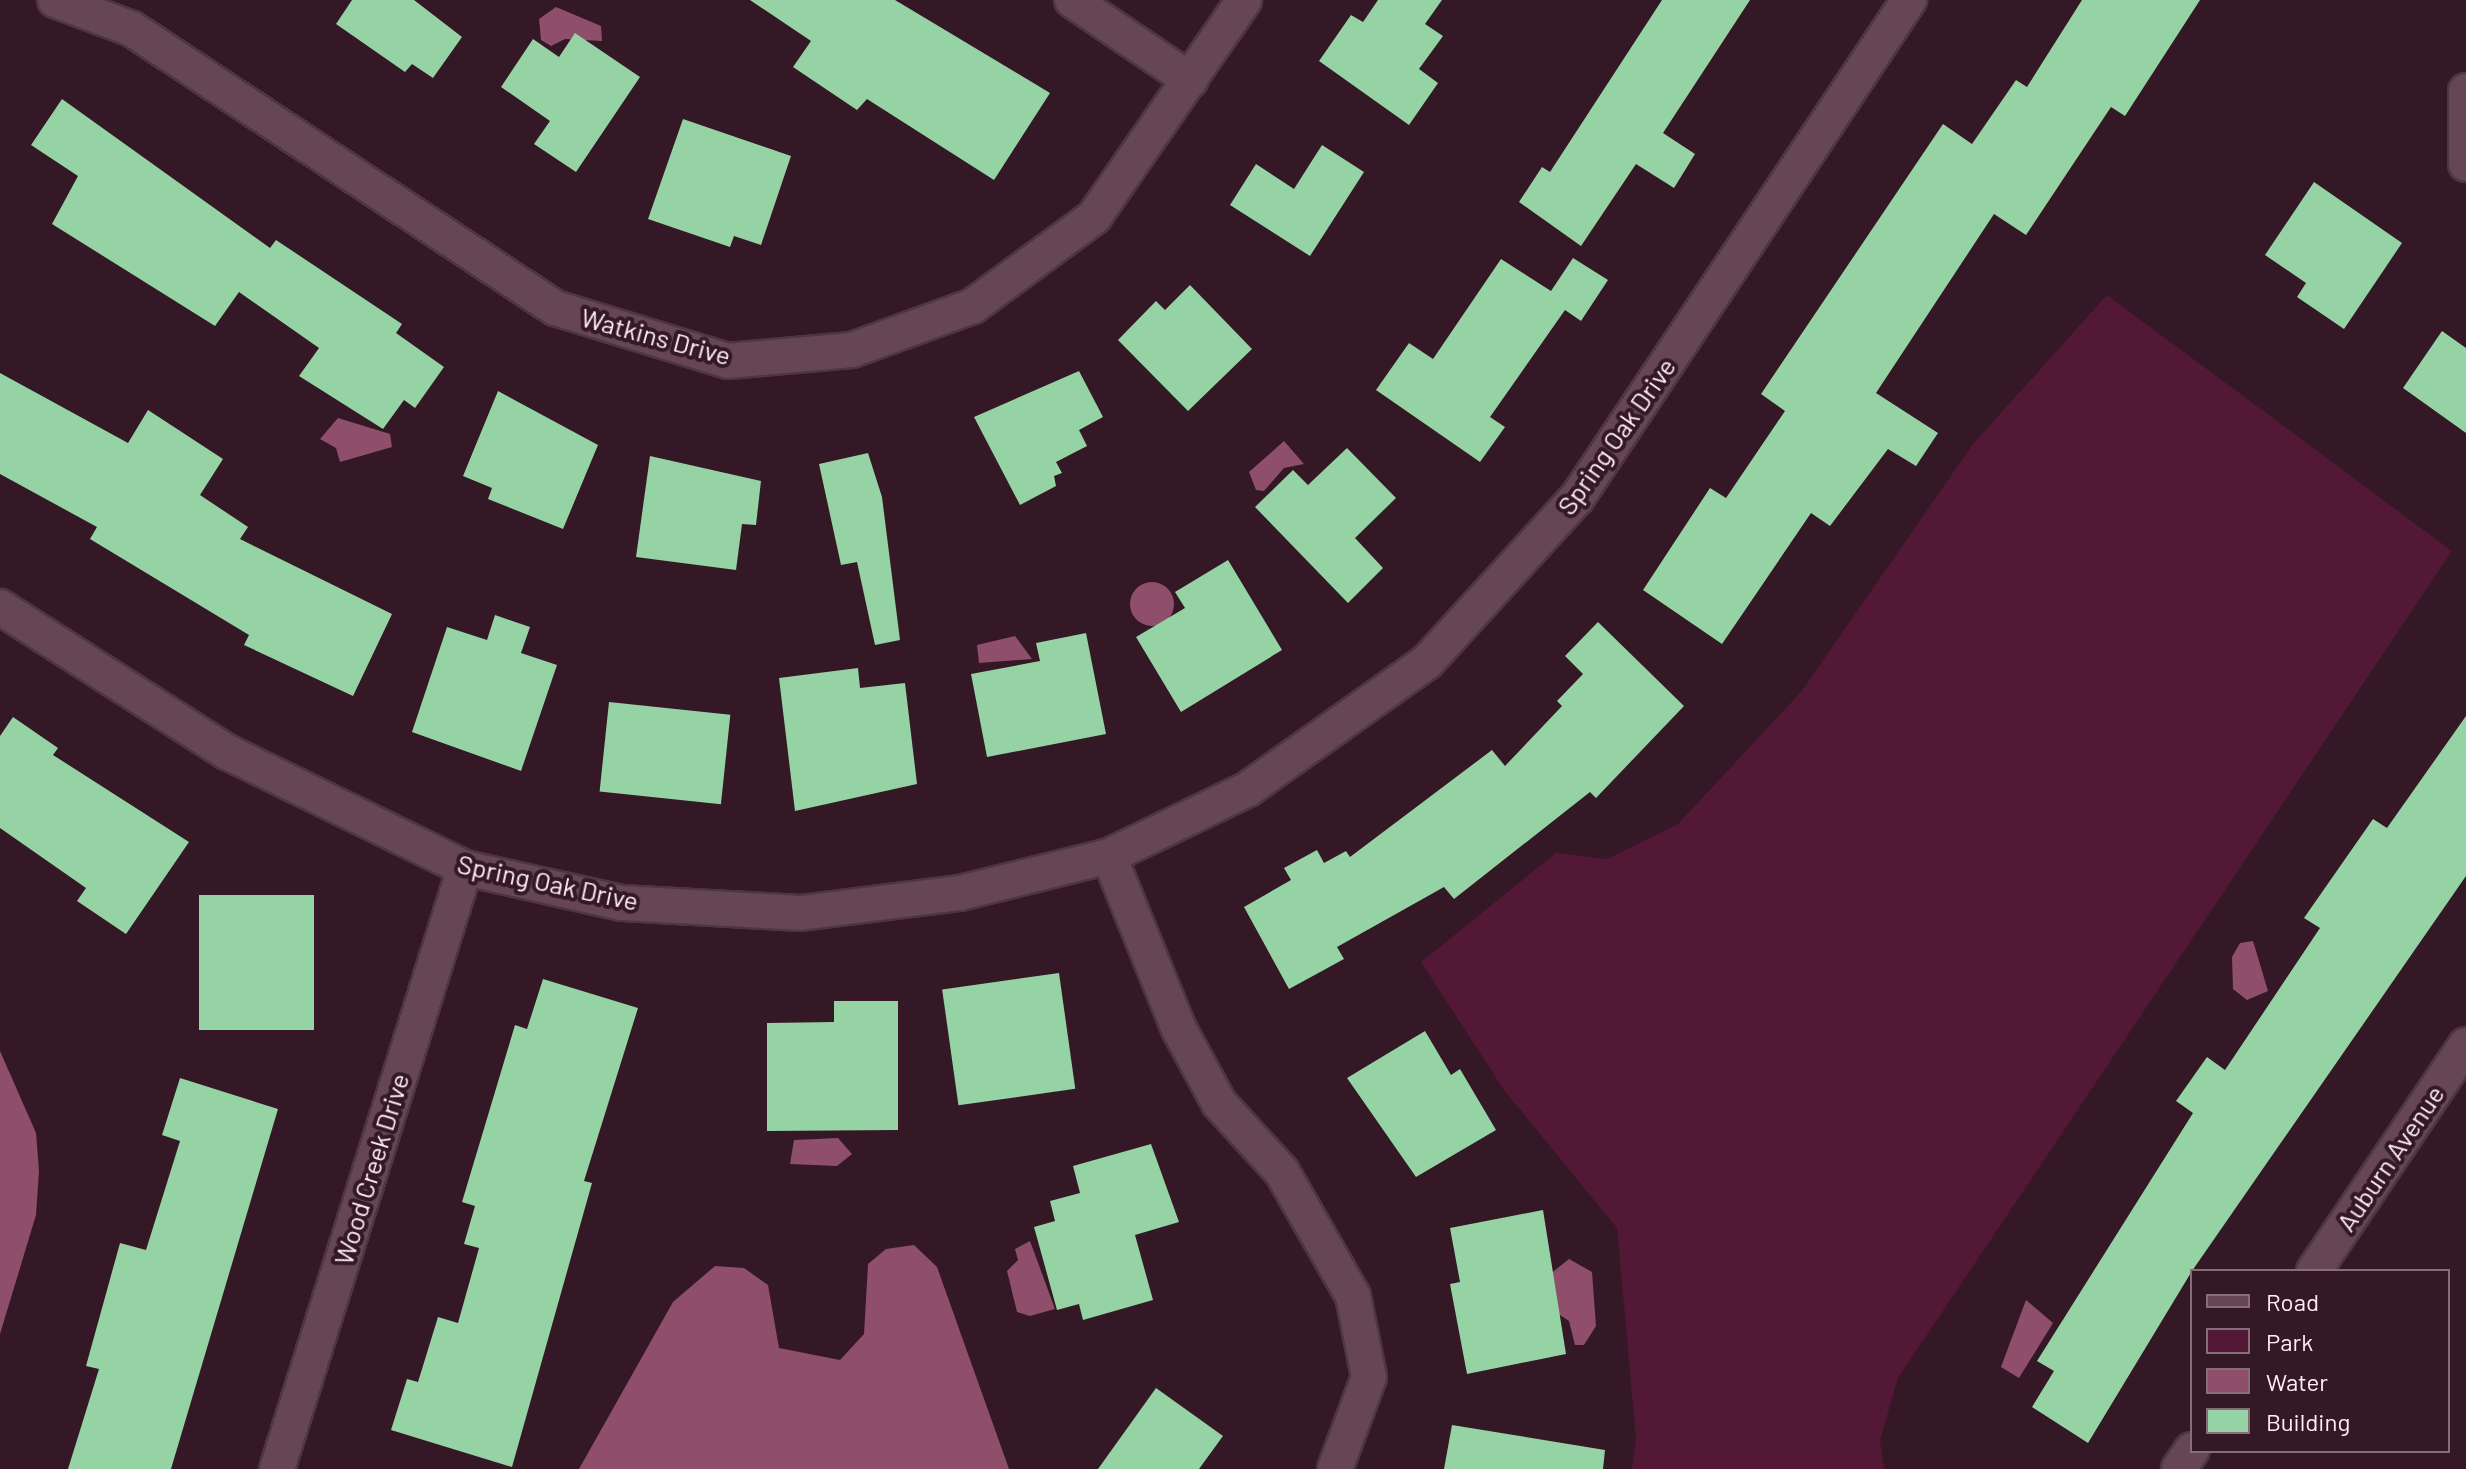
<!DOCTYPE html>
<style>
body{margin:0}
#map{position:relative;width:2466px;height:1469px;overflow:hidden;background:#341825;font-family:Barlow,sans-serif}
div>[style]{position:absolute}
.green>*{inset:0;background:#521835}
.water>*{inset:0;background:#8f4f6b}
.round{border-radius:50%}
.building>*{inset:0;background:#95d3a4;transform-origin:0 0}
.roads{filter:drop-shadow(2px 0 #4c3741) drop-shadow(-2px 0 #4c3741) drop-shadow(0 2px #4c3741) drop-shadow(0 -2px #4c3741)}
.minor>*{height:34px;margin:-17px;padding:0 17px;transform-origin:17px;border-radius:17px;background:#664653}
span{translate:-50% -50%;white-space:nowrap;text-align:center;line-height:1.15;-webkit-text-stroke:8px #341825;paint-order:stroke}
.street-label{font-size:26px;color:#ffeef4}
.legend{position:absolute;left:2190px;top:1269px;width:260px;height:184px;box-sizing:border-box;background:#341825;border:2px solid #856e78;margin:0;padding:10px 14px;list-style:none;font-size:24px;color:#ffeef4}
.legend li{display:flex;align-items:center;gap:16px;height:40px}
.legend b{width:40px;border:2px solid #856e78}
</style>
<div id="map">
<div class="green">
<i style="clip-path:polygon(2107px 295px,2452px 551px,1898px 1378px,1880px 1440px,1884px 1469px,1632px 1469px,1636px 1439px,1617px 1228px,1504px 1090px,1421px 962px,1556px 853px,1607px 859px,1678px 824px,1801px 692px,1973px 444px)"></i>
</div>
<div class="water">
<i style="clip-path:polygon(556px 7px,601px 26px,602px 41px,565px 39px,551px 46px,541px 40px,539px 19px)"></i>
<i style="clip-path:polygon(338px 418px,390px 434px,392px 447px,340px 462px,336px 448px,320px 439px)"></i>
<i style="clip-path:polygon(1284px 441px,1304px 464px,1284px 468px,1264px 491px,1256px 490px,1249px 472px)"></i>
<i class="round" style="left:1130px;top:582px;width:44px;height:44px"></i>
<i style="clip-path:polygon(1015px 636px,1032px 659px,979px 663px,977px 645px)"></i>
<i style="clip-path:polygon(2253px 941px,2268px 991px,2247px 1000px,2233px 989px,2232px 957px,2240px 943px)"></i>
<i style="clip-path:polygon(0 1051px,36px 1133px,39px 1171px,36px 1215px,0 1334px)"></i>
<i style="clip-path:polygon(838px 1138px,852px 1154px,837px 1166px,790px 1164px,794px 1140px)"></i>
<i style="clip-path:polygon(1030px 1241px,1055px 1309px,1030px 1316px,1017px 1312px,1007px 1271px,1018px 1260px,1015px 1249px)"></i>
<i style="clip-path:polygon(914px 1245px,937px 1267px,1009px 1469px,579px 1469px,673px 1302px,715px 1266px,744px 1268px,768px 1285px,779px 1348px,840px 1360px,864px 1334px,868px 1264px,886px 1249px)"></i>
<i style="clip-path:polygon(1569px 1259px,1592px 1272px,1596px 1326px,1584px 1345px,1575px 1345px,1569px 1321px,1557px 1313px,1549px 1275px)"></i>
<i style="clip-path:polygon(2026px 1300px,2053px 1323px,2019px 1378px,2001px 1367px)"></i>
</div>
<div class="building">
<i style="clip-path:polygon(352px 0,414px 0,462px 37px,433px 78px,412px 64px,405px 72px,336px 24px)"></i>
<i style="clip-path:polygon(750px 0,895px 0,1050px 93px,994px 180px,867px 99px,857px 110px,793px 67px,811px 41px)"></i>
<i style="clip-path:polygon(1378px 0,1442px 0,1425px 24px,1443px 36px,1419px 69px,1438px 83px,1409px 125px,1319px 61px,1351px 15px,1363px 22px)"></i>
<i style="clip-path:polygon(1662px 0,1750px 0,1663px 133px,1695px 154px,1674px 188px,1636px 164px,1581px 246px,1519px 202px,1542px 167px,1550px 172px)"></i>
<i style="clip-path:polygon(2082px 0,2200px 0,2125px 116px,2111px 107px,2026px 235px,1994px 214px,1876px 393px,1938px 433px,1916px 466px,1888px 449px,1830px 526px,1811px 513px,1722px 644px,1643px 590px,1710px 488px,1726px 498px,1785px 411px,1761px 394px,1943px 124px,1972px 144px,2016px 80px,2027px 87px)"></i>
<i style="clip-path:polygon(575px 33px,640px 77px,576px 172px,534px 144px,550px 121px,501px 87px,533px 39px,559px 57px)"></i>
<i style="clip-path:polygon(62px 99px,270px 248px,276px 240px,402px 324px,396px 333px,444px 367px,415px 408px,404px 400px,383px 429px,299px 376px,319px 348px,239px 292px,215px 326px,52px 224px,78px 176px,31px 145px)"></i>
<i style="clip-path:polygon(683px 119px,791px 156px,761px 245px,734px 236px,730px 247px,648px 219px)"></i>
<i style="clip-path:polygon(1322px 145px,1364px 172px,1310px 256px,1230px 205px,1256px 164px,1294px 189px)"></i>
<i style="clip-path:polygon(2314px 182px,2402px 243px,2344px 329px,2297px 297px,2306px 283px,2265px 255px)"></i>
<i style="clip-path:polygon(1573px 258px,1608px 280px,1581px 321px,1565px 310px,1490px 417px,1505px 427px,1480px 462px,1376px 390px,1409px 343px,1433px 359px,1501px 259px,1551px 291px)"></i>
<i style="clip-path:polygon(1190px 285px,1252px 349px,1188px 411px,1118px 340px,1156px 301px,1165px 310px)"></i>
<i style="clip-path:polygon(2442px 331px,2466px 348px,2466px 433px,2403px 388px)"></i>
<i style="clip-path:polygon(1079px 371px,1103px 417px,1079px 430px,1087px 446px,1056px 462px,1062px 473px,1054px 476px,1056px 486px,1020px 505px,974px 417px)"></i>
<i style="clip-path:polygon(0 373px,128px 443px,148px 410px,223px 459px,200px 495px,248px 527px,240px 539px,392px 614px,353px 696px,244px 645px,249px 635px,90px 539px,97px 527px,0 474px)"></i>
<i style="clip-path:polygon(498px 391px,598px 445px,563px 529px,488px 499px,492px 488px,463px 476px)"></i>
<i style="clip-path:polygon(1347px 448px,1396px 498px,1355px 538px,1383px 568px,1348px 603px,1255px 507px,1293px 470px,1308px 485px)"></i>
<i style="clip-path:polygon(868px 453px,882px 497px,900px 640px,875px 645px,857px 562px,841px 565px,819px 464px)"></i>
<i style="clip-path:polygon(650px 456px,761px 481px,756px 525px,742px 524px,736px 570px,636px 557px)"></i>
<i style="clip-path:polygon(1228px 560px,1282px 650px,1181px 712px,1136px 637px,1185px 608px,1175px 592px)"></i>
<i style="clip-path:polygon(495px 615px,530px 627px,521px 653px,557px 665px,521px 771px,412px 732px,447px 627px,487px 640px)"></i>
<i style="clip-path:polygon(1598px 622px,1684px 706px,1596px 798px,1590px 792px,1454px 899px,1444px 887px,1337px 947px,1344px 959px,1289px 989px,1244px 907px,1291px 880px,1284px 868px,1317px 850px,1324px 863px,1346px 851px,1350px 857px,1492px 750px,1505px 766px,1562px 706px,1557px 701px,1583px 674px,1565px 656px)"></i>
<i style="clip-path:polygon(1086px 633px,1106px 734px,987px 757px,971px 674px,1040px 661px,1036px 643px)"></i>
<i style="clip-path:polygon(858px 668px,860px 688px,905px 683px,917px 784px,795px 811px,779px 678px)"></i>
<i style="left:609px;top:702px;width:122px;height:90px;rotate:6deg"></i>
<i style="clip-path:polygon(2466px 716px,2466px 876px,2192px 1271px,2088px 1443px,2032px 1407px,2054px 1371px,2037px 1361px,2193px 1113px,2176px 1101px,2207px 1057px,2225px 1070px,2320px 928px,2304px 918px,2373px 819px,2387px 828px)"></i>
<i style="clip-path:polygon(13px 717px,58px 748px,53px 755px,189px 842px,126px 934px,77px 901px,86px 888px,0 828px,0 736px)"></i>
<i style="left:314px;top:895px;width:135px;height:115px;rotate:90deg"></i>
<i style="left:1059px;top:973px;width:117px;height:118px;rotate:82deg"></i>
<i style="clip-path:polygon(543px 979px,638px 1008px,584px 1181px,592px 1183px,512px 1467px,391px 1430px,407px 1379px,418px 1382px,438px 1317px,458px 1323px,479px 1248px,464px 1244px,475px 1206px,462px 1202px,515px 1025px,527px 1029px)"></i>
<i style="clip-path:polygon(834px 1001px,898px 1001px,898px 1130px,767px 1131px,767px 1023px,834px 1022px)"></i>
<i style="clip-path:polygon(1425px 1031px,1451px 1075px,1460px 1069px,1496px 1130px,1416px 1177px,1347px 1078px)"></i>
<i style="clip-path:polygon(180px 1078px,278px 1109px,171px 1469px,68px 1469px,99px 1369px,86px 1366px,120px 1243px,146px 1250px,180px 1141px,162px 1135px)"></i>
<i style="clip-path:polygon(1151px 1144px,1179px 1222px,1135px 1235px,1153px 1300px,1083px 1320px,1079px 1304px,1057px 1310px,1034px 1227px,1055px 1221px,1050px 1201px,1080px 1193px,1073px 1166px)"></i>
<i style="clip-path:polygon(1543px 1210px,1566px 1354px,1467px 1374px,1450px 1284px,1460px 1282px,1450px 1228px)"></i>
<i style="clip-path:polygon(1156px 1388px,1223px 1436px,1199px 1469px,1098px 1469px)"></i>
<i style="clip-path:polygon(1452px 1425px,1605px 1450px,1603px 1469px,1444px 1469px)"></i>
</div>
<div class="roads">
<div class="minor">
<i style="left:55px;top:0;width:82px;rotate:20.6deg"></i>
<i style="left:132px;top:29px;width:507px;rotate:33.41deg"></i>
<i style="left:555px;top:308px;width:181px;rotate:17deg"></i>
<i style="left:728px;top:361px;width:124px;rotate:-5.1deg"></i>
<i style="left:852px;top:350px;width:129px;rotate:-20deg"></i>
<i style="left:973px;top:306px;width:150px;rotate:-36.3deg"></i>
<i style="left:1094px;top:217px;width:264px;rotate:-55.3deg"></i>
<i style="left:1072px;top:0;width:143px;rotate:34.1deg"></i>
<i style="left:2466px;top:91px;width:73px;rotate:90deg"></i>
<i style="left:0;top:607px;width:269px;rotate:32.6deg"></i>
<i style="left:227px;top:752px;width:265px;rotate:26deg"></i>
<i style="left:465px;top:868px;width:161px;rotate:12.6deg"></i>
<i style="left:622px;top:903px;width:179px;rotate:3.2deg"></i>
<i style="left:801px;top:913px;width:160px;rotate:-7.2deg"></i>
<i style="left:960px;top:893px;width:154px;rotate:-13.9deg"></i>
<i style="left:1109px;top:856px;width:154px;rotate:-25.7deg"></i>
<i style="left:1248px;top:789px;width:219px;rotate:-35.4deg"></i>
<i style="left:1427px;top:662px;width:222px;rotate:-47.6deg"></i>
<i style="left:1577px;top:498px;width:599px;rotate:-56.31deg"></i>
<i style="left:1109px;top:856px;width:187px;rotate:68deg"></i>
<i style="left:1179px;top:1029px;width:84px;rotate:61.6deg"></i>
<i style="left:1219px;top:1103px;width:93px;rotate:47.6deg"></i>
<i style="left:1282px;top:1172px;width:143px;rotate:60.2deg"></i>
<i style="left:1353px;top:1296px;width:83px;rotate:78.8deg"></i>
<i style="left:1369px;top:1377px;width:98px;rotate:110.3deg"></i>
<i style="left:2314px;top:1271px;width:272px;rotate:-56.1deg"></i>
<i style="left:277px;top:1469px;width:630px;rotate:-72.63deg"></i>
<i style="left:2179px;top:1469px;width:23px;rotate:-56deg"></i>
</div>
</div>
<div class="street-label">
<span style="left:656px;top:336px;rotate:15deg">Watkins Drive</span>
<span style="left:1616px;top:436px;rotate:-55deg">Spring Oak Drive</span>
<span style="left:548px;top:882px;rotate:12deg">Spring Oak Drive</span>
<span style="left:2390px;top:1158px;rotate:-56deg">Auburn Avenue</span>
<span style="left:371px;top:1169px;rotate:-73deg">Wood Creek Drive</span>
</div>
<ul class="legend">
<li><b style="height:10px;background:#664653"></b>Road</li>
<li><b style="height:22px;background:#521835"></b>Park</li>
<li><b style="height:22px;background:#8f4f6b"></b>Water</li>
<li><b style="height:22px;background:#95d3a4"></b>Building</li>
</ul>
</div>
